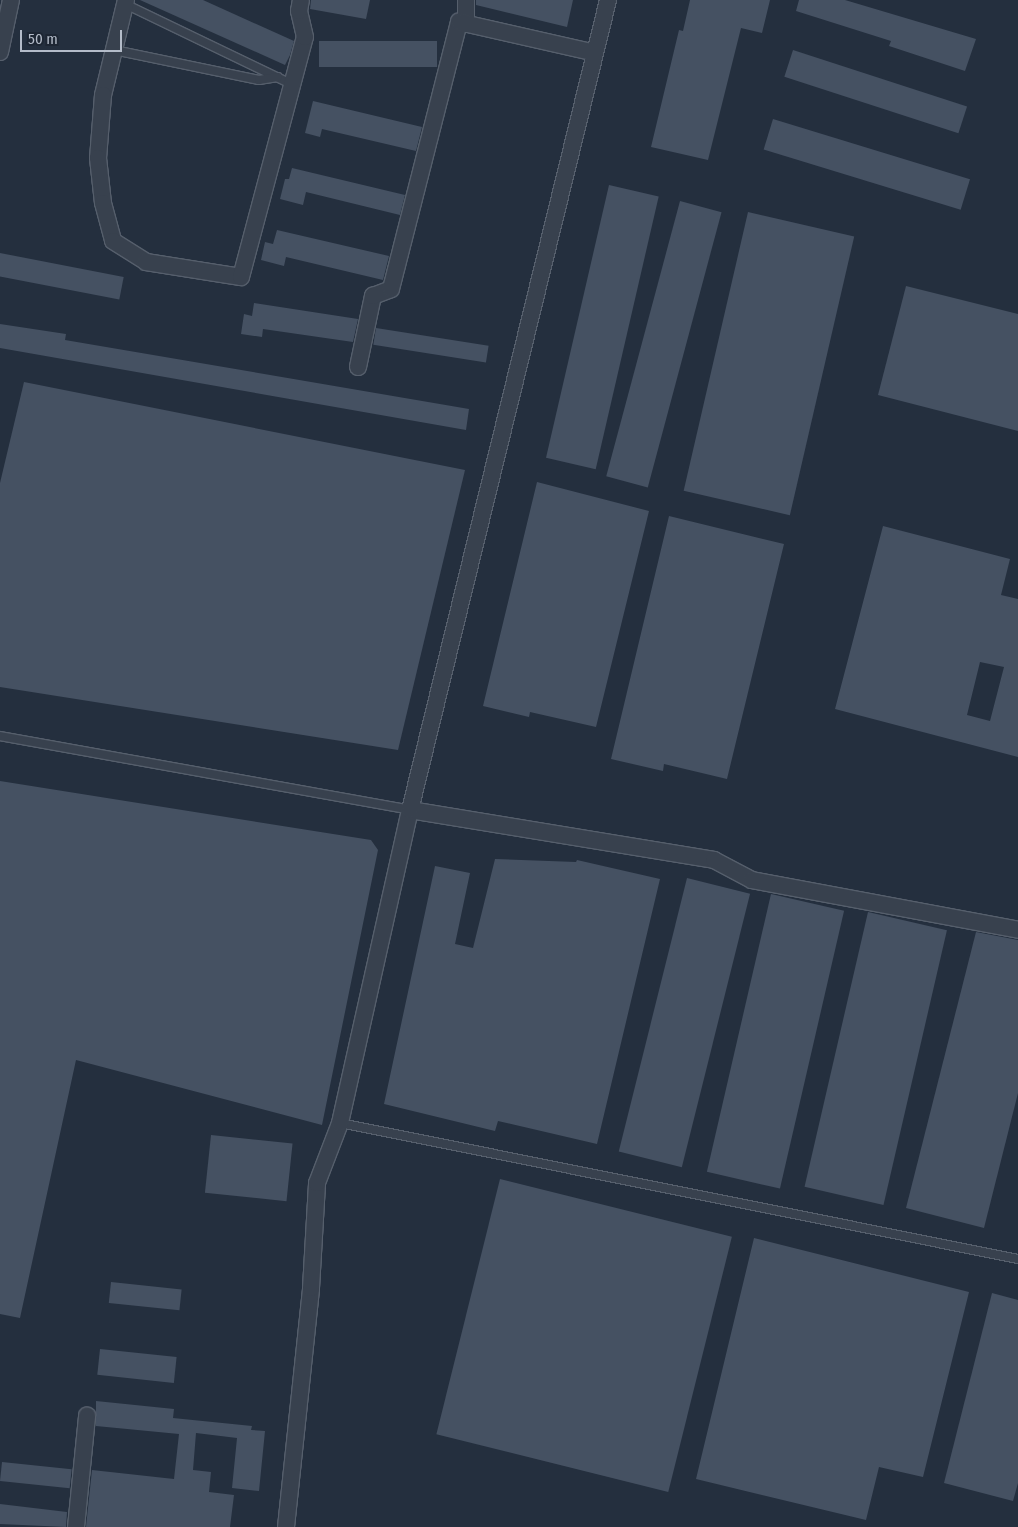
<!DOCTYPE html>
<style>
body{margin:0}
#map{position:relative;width:1018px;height:1527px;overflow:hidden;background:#242f3e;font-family:"Fira Sans Condensed",sans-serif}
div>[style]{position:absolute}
.building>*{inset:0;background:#455162;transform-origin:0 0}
.roads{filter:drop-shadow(1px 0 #565f6c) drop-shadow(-1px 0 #565f6c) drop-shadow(0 1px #565f6c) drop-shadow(0 -1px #565f6c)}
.service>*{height:8px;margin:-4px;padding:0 4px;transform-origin:4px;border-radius:4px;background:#38414e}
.minor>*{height:16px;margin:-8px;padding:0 8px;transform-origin:8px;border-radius:8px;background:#38414e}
span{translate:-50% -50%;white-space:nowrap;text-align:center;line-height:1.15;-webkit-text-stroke:4.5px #1d2633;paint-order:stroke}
.scale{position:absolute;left:20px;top:30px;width:102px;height:22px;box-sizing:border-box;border:2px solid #b4bcc9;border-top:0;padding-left:6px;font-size:15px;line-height:18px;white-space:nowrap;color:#b4bcc9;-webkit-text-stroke:4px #1d2633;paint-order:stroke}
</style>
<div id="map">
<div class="building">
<i style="clip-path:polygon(140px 0,203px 0,294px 41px,290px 55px,285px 65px)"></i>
<i style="clip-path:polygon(311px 0,370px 0,366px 19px,310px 9px)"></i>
<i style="clip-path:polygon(476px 0,573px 0,567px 27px,476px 5px)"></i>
<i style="clip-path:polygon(690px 0,770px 0,762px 33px,741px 28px,708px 160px,651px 147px,679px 30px,683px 31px)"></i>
<i style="clip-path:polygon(799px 0,845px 0,976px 39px,965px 71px,889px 46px,891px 41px,796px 11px)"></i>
<i style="left:437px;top:41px;width:26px;height:118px;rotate:90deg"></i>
<i style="left:793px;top:50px;width:183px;height:28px;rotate:18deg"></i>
<i style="clip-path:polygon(313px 101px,422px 127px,416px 151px,322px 129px,320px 137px,305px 133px)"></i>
<i style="left:773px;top:119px;width:206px;height:32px;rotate:17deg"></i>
<i style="clip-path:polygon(292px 168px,405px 195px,400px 215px,306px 192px,303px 205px,280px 199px,285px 179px,289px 179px)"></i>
<i style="left:609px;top:185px;width:51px;height:280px;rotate:13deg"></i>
<i style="left:680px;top:201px;width:43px;height:285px;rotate:15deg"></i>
<i style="left:748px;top:212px;width:109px;height:286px;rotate:13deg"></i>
<i style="clip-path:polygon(277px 230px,389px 256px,383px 280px,286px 257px,284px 266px,261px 260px,265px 242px,273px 244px)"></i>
<i style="left:0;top:253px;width:126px;height:23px;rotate:11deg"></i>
<i style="clip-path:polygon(906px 286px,1018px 314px,1018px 431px,878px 395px)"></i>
<i style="clip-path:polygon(254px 303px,358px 319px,353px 342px,263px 329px,262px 337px,241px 334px,244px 314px,252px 316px)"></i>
<i style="clip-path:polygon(0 324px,66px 334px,65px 340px,469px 409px,466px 430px,0 348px)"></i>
<i style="left:376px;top:328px;width:114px;height:17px;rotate:9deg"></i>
<i style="clip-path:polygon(24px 382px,465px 470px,398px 750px,0 687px,0 483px)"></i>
<i style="clip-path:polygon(537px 482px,649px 511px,596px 727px,530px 712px,529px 717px,483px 706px)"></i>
<i style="clip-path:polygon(669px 516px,784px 544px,727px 779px,664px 764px,663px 771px,611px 759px)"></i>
<i style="clip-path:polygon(evenodd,883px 526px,1010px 559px,1001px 595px,1018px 599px,1018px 757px,835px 709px,883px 526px,980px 662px,1004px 667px,990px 721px,967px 715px,980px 662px)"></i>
<i style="clip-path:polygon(0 781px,371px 840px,378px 850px,322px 1125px,76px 1060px,20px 1318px,0 1314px)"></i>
<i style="clip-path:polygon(495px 859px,576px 862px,577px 860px,660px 879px,597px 1144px,498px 1121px,495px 1131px,384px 1104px,435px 866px,470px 873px,455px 944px,473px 948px)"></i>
<i style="left:687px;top:878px;width:65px;height:282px;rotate:14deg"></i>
<i style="left:771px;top:894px;width:75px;height:285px;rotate:13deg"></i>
<i style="left:868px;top:912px;width:81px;height:282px;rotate:13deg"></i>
<i style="clip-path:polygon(976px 932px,1018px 940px,1018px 1093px,984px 1228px,906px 1208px)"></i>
<i style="left:211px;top:1135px;width:82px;height:58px;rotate:6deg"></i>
<i style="left:500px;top:1179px;width:239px;height:263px;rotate:14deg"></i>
<i style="clip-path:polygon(754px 1238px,969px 1292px,923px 1477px,879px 1467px,866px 1520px,696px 1479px)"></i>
<i style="left:111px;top:1282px;width:71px;height:21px;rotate:6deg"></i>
<i style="clip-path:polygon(992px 1293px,1018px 1300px,1018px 1483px,1013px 1501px,944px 1483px)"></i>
<i style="left:100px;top:1349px;width:77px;height:26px;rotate:6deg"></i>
<i style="clip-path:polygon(96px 1401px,174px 1409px,173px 1418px,252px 1426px,251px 1430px,265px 1431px,259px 1491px,232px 1488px,237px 1438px,196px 1433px,193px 1470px,211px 1472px,209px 1492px,234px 1495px,230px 1527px,86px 1527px,92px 1470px,174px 1479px,179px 1434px,96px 1426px)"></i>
<i style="left:2px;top:1462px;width:70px;height:19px;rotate:6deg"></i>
<i style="clip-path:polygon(0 1504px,67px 1512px,66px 1527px,0 1524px)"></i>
</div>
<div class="roads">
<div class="service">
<i style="left:125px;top:4px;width:187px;rotate:25.7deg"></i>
<i style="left:114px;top:50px;width:148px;rotate:11.7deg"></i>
<i style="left:259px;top:80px;width:19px;rotate:-9deg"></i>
<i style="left:0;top:736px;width:417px;rotate:10.2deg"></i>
<i style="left:340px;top:1123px;width:692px;rotate:11.34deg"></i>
</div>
<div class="minor">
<i style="left:126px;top:0;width:98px;rotate:103.6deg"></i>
<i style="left:103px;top:95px;width:63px;rotate:94.5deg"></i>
<i style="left:98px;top:158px;width:45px;rotate:83.7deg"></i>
<i style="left:103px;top:203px;width:39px;rotate:75deg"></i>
<i style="left:113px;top:241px;width:39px;rotate:32deg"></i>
<i style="left:146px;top:262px;width:96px;rotate:9deg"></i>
<i style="left:241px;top:277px;width:248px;rotate:-75.1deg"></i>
<i style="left:305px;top:37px;width:27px;rotate:-103deg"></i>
<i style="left:299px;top:11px;width:11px;rotate:-80deg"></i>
<i style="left:466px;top:24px;width:24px;rotate:-90deg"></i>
<i style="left:0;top:52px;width:53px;rotate:-78.1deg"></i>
<i style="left:358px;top:367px;width:73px;rotate:-78.1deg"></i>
<i style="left:373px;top:296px;width:19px;rotate:-21deg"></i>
<i style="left:391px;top:289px;width:276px;rotate:-75.7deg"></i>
<i style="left:459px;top:22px;width:139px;rotate:12.8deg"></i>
<i style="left:410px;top:810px;width:308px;rotate:9.3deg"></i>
<i style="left:714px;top:860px;width:43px;rotate:27.8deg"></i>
<i style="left:752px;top:880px;width:271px;rotate:10.6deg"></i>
<i style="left:76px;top:1527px;width:112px;rotate:-84.3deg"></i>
<i style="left:286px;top:1527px;width:240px;rotate:-84deg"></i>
<i style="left:311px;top:1288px;width:105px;rotate:-86.7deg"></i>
<i style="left:317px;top:1183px;width:64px;rotate:-69deg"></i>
<i style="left:340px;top:1123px;width:321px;rotate:-77.4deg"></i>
<i style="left:410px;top:810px;width:834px;rotate:-76.26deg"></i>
</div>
</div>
<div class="scale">50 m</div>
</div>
